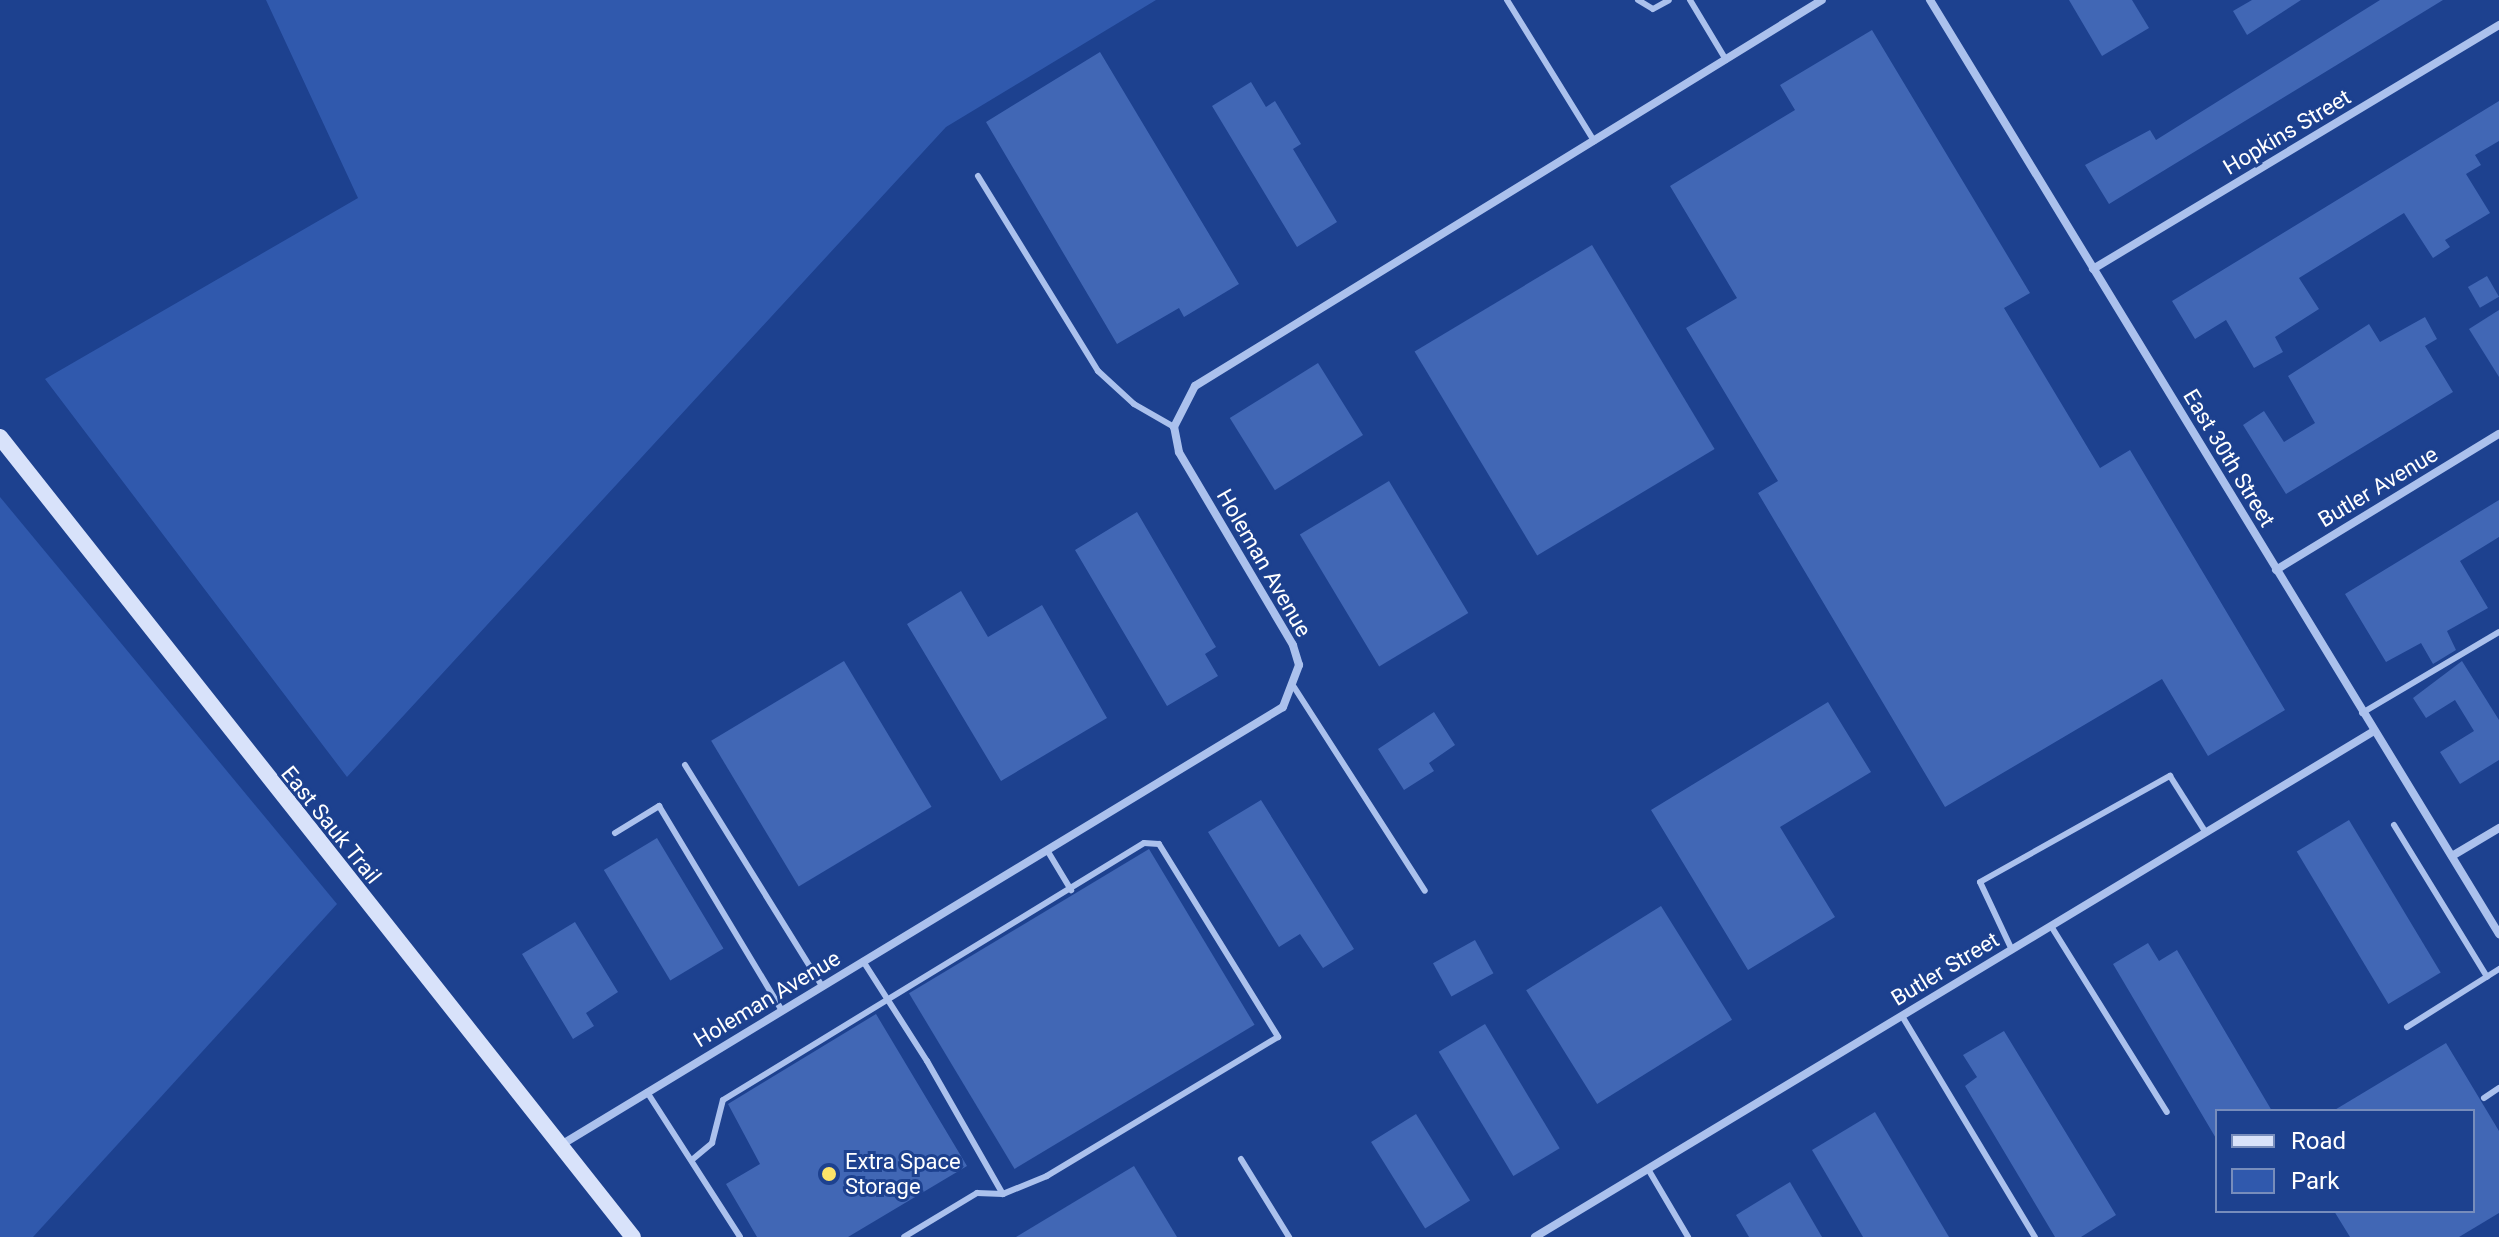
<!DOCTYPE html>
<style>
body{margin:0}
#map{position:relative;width:2499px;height:1237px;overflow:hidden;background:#1d418f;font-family:Roboto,sans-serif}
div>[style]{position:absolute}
.green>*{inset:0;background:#3059ad}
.building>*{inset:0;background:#4167b5;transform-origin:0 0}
.lane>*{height:6px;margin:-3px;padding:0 3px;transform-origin:3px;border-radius:3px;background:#abc1ed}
.street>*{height:8px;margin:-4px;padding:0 4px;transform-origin:4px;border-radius:4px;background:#abc1ed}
.secondary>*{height:16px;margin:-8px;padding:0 8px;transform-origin:8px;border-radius:8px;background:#d8e2fa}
.dots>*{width:22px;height:22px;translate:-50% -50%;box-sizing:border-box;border:4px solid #1d418f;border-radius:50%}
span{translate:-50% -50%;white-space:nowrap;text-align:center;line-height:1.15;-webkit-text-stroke:6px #1d418f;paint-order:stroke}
.street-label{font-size:22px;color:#fff}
.poi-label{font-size:22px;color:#fff}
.left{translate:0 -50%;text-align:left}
.legend{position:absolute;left:2215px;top:1109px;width:260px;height:104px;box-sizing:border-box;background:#1d418f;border:2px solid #778dbc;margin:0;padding:10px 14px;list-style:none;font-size:24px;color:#fff}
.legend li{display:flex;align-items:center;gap:16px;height:40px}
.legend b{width:40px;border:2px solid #778dbc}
</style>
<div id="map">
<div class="green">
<i style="clip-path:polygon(266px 0,1156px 0,946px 127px,347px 777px,45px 379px,358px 198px)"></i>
<i style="clip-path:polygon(0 497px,337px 904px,33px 1237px,0 1237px)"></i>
</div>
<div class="building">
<i style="clip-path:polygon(2069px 0,2132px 0,2149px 28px,2102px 56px)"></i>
<i style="clip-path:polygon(2252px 0,2301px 0,2247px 35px,2233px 11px)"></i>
<i style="clip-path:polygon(2380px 0,2443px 0,2109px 204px,2085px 165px,2150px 130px,2156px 140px)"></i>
<i style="clip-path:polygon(1872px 30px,2030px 293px,2004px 308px,2100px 468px,2130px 450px,2285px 710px,2208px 756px,2162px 679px,1945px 807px,1758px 493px,1778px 481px,1686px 328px,1737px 298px,1670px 186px,1795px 110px,1780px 85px)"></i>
<i style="clip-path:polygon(1100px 52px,1239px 284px,1184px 317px,1179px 308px,1117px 344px,986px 122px)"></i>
<i style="clip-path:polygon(1251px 82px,1266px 107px,1275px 101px,1301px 144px,1293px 149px,1337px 222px,1297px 247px,1212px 106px)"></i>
<i style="clip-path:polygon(2499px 101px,2499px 141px,2475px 155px,2481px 165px,2466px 174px,2490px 213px,2445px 240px,2450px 247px,2433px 258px,2404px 213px,2299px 278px,2319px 309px,2275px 337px,2283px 352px,2254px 368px,2226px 320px,2195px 339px,2172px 301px)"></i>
<i style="left:1592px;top:245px;width:238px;height:207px;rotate:59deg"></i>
<i style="left:2487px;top:276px;width:24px;height:22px;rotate:60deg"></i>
<i style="clip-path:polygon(2499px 310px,2499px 377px,2469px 329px)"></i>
<i style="clip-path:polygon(2425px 317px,2437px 339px,2425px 346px,2453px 392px,2286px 494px,2243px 425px,2264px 411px,2284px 442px,2315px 423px,2288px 376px,2369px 324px,2380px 342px)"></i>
<i style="left:1318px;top:363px;width:85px;height:104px;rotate:58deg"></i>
<i style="left:1389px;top:481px;width:154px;height:104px;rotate:59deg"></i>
<i style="clip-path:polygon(2499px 500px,2499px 537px,2460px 561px,2488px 608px,2447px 631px,2456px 650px,2433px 664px,2421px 643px,2386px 662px,2345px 594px)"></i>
<i style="clip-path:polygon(1137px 512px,1216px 647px,1205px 654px,1218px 676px,1167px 706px,1075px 550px)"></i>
<i style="clip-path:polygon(961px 591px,988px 637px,1042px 605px,1107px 718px,1001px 781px,907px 624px)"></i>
<i style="left:844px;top:661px;width:170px;height:155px;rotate:59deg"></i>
<i style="clip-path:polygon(2462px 661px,2499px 720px,2499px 760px,2460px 784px,2440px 752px,2474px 731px,2455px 700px,2426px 718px,2413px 698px)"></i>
<i style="clip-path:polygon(1828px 702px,1871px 772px,1780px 827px,1835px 917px,1748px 970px,1651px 810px)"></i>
<i style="clip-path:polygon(1434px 712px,1455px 745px,1429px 763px,1434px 771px,1404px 790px,1378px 749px)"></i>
<i style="clip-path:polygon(1261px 800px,1354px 949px,1323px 968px,1300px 934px,1279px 947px,1208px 832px)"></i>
<i style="left:2349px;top:820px;width:178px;height:61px;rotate:59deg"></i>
<i style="left:657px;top:838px;width:129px;height:62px;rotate:59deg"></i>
<i style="left:1149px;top:849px;width:205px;height:280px;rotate:59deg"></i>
<i style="left:1661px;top:906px;width:134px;height:159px;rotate:58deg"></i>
<i style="clip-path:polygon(575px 922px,618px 992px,586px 1013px,594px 1026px,573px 1039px,522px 954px)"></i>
<i style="left:1475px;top:940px;width:38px;height:48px;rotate:61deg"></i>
<i style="clip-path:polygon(2148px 943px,2159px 961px,2177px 950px,2272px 1111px,2217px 1111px,2217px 1140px,2113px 964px)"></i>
<i style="clip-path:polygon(876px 1014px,967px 1166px,848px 1237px,757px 1237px,726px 1184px,760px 1164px,728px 1104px)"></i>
<i style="left:1485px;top:1024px;width:145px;height:54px;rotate:59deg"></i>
<i style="clip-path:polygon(2004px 1031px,2116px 1215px,2081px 1237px,2055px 1237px,1965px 1086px,1977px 1077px,1963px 1055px)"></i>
<i style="clip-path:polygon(2446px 1043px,2499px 1131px,2499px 1213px,2459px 1237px,2350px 1237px,2334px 1211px,2473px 1211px,2473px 1111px,2333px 1111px)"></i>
<i style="clip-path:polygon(1875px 1112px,1949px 1237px,1863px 1237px,1812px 1150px)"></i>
<i style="left:1416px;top:1114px;width:102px;height:53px;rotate:58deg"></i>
<i style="clip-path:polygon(1134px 1166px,1177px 1237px,1016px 1237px)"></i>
<i style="clip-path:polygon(1790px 1182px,1822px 1237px,1749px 1237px,1736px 1215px)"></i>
</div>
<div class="lane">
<i style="left:1507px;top:0;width:166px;rotate:58.3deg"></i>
<i style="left:1638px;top:0;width:17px;rotate:31deg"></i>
<i style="left:1653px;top:9px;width:18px;rotate:-29deg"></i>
<i style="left:1690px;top:0;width:70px;rotate:59deg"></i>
<i style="left:978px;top:176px;width:229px;rotate:58.4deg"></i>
<i style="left:1098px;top:371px;width:49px;rotate:42.5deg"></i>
<i style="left:1134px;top:404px;width:46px;rotate:29.9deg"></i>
<i style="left:1294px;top:687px;width:242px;rotate:57.3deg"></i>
<i style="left:2362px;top:713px;width:159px;rotate:-30.6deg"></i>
<i style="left:685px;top:765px;width:260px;rotate:58.2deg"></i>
<i style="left:2394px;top:825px;width:178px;rotate:58.5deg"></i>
<i style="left:615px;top:833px;width:52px;rotate:-31.5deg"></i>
<i style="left:659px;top:806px;width:239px;rotate:59deg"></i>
<i style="left:1047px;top:850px;width:47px;rotate:59deg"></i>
<i style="left:2051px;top:926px;width:219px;rotate:58.1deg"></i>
<i style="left:2012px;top:950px;width:75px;rotate:-115.2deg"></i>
<i style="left:1980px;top:882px;width:218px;rotate:-29.2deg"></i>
<i style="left:2170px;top:776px;width:67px;rotate:57.7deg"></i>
<i style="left:863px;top:961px;width:119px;rotate:57.4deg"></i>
<i style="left:927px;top:1061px;width:153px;rotate:60.3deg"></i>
<i style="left:1902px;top:1016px;width:258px;rotate:59deg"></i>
<i style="left:2407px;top:1027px;width:109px;rotate:-32.2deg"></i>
<i style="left:647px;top:1092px;width:172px;rotate:57.3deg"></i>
<i style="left:2484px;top:1098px;width:18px;rotate:-34deg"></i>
<i style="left:693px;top:1159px;width:25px;rotate:-40deg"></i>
<i style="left:712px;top:1143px;width:44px;rotate:-75.7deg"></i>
<i style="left:723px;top:1100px;width:493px;rotate:-31.4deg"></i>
<i style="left:1144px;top:843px;width:15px;rotate:4deg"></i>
<i style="left:1159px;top:844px;width:227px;rotate:58.3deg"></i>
<i style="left:1278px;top:1037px;width:270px;rotate:149deg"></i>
<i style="left:1047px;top:1176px;width:48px;rotate:157.8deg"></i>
<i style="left:1003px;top:1194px;width:26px;rotate:-178deg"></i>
<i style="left:977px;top:1193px;width:85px;rotate:148.9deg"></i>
<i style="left:1241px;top:1159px;width:92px;rotate:58.4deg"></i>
<i style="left:1648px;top:1169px;width:79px;rotate:59.5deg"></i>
</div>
<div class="street">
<i style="left:1930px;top:0;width:1094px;rotate:58.65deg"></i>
<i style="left:2093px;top:269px;width:474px;rotate:-31deg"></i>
<i style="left:2276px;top:570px;width:261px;rotate:-31.4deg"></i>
<i style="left:2452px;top:856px;width:55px;rotate:-30.8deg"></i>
<i style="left:561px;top:1145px;width:844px;rotate:-31.24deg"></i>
<i style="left:1283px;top:707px;width:45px;rotate:-69.1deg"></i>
<i style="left:1299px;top:665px;width:21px;rotate:-107deg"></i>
<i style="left:1293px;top:645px;width:224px;rotate:-120.6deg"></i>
<i style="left:1179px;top:452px;width:25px;rotate:-101deg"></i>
<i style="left:1174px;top:427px;width:46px;rotate:-62.9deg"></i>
<i style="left:1195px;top:386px;width:736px;rotate:-31.62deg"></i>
<i style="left:1535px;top:1237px;width:980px;rotate:-31.09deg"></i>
</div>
<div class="secondary">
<i style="left:0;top:437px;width:1020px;rotate:51.65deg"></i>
</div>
<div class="dots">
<i style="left:829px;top:1174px;background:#fde469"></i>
</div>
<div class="street-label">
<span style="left:2287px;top:132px;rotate:-31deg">Hopkins Street</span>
<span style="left:2229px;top:458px;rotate:59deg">East 30th Street</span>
<span style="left:2378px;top:487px;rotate:-31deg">Butler Avenue</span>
<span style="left:1264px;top:563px;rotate:60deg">Holeman Avenue</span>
<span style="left:331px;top:825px;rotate:51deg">East Sauk Trail</span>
<span style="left:1945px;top:969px;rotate:-31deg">Butler Street</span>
<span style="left:767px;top:999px;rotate:-31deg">Holeman Avenue</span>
</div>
<div class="poi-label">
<span class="left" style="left:845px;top:1174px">Extra Space<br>Storage</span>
</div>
<ul class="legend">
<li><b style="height:10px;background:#d8e2fa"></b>Road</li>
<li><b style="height:22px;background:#3059ad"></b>Park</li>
</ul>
</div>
